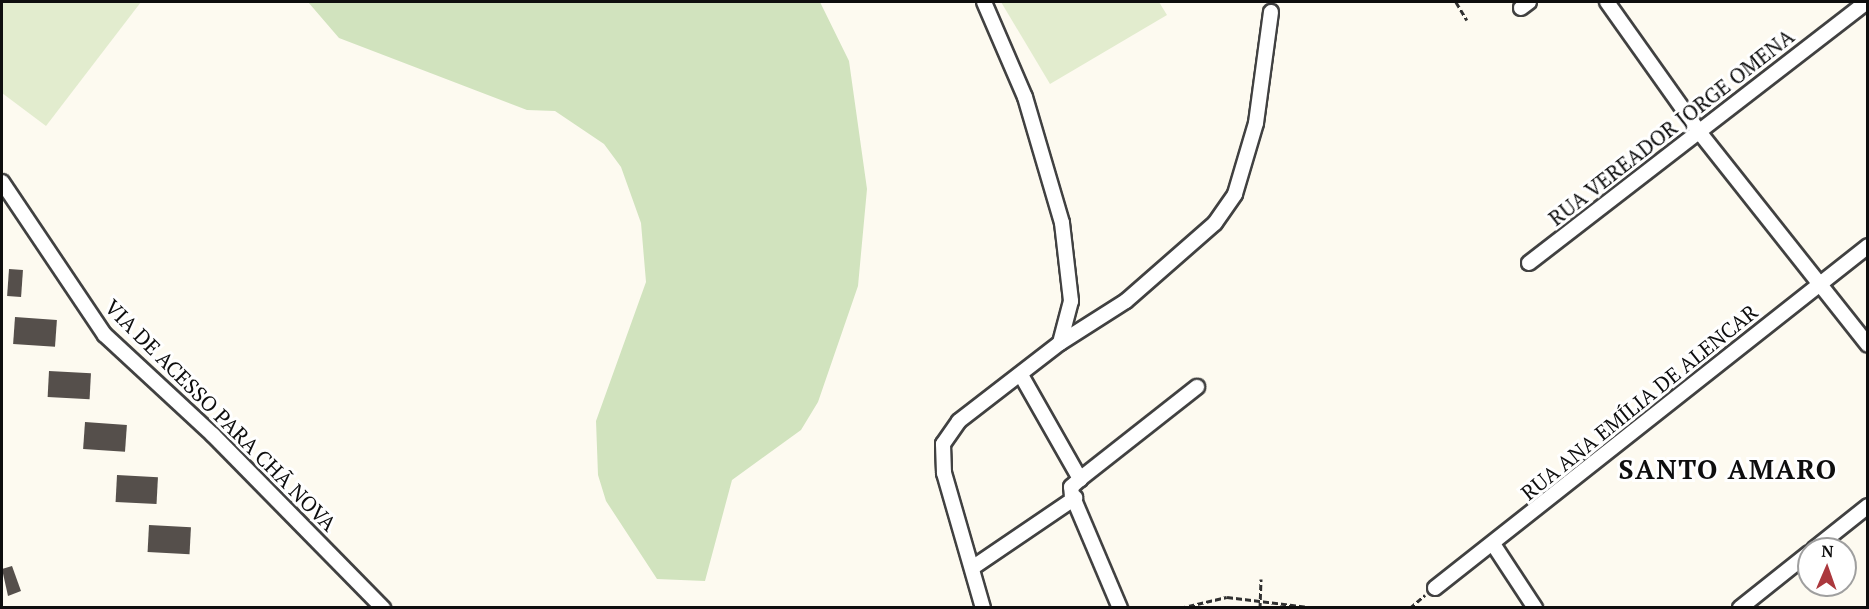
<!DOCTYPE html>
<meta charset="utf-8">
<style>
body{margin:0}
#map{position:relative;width:1869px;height:609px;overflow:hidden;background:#fdfaf0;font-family:"PT Serif",serif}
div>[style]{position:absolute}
.green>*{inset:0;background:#d1e3be}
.pitch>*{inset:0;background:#e2ecce}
.building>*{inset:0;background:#554f4b;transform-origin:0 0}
.path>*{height:3px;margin-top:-1.5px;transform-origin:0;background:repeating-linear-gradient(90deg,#303030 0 6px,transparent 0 9px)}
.roads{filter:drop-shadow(2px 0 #414141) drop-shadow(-2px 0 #414141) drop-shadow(0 2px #414141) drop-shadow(0 -2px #414141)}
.street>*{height:14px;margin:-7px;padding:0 7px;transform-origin:7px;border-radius:7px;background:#fff}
span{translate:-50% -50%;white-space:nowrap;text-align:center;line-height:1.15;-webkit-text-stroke:6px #fff;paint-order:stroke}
.street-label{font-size:21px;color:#0e0e0e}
.district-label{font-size:27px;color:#0e0e0e;font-weight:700;letter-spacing:1.5px}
.frame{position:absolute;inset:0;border:3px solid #0e0e0e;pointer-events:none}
.north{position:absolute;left:1797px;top:537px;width:60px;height:60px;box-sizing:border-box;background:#fff;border:2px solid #9f9f9f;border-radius:50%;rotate:2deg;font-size:16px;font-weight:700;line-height:24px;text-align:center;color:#0e0e0e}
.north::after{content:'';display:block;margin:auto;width:21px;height:27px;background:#ab383d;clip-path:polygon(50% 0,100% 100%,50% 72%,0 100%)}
</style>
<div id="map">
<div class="green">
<i style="clip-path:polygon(308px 2px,820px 2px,849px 61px,867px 189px,858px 286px,818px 402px,801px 430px,732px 480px,705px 581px,657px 579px,606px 501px,598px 475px,596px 421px,646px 282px,641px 223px,621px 167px,604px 144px,555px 111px,527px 110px,339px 38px)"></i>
</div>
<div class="pitch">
<i style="clip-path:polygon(2px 2px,141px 2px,46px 126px,2px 93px)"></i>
<i style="clip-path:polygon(1001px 2px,1159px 2px,1167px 15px,1050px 84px)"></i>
</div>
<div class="building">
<i style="left:9px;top:269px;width:14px;height:27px;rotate:4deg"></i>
<i style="left:15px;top:317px;width:42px;height:27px;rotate:4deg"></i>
<i style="left:49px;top:371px;width:42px;height:26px;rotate:3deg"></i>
<i style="left:85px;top:422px;width:42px;height:27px;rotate:4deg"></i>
<i style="left:117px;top:475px;width:41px;height:27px;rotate:3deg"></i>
<i style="left:149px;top:525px;width:42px;height:27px;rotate:3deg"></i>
<i style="clip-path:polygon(12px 566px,21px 591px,8px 596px,2px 569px)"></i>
</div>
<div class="path">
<i style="left:1456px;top:2px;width:21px;rotate:59deg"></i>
<i style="left:1180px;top:608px;width:48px;rotate:-13.2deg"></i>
<i style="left:1227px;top:597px;width:90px;rotate:7deg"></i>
<i style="left:1260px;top:608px;width:29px;rotate:-88deg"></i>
<i style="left:1410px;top:608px;width:20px;rotate:-41deg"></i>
</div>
<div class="roads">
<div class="street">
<i style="left:984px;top:2px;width:103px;rotate:66.7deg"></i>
<i style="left:1025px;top:97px;width:131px;rotate:73.6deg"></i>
<i style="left:1062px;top:223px;width:79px;rotate:83.4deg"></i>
<i style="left:1071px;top:301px;width:43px;rotate:104.7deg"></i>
<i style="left:1607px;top:2px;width:161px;rotate:54.6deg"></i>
<i style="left:1700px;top:133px;width:270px;rotate:51.6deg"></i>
<i style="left:1521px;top:8px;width:10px;rotate:-37deg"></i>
<i style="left:2px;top:182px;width:184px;rotate:56.1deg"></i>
<i style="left:105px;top:335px;width:147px;rotate:42.8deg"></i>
<i style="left:213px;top:435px;width:243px;rotate:45.5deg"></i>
<i style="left:1529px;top:263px;width:427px;rotate:-37.7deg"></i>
<i style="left:1021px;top:375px;width:120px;rotate:60.4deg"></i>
<i style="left:1080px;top:479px;width:12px;rotate:138deg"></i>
<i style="left:1071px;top:487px;width:8px;rotate:83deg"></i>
<i style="left:1072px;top:495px;width:123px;rotate:67deg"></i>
<i style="left:1080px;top:479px;width:149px;rotate:-38.2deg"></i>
<i style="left:1493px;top:544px;width:77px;rotate:56.7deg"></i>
<i style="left:1814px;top:549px;width:69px;rotate:-38.5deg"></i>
<i style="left:972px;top:568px;width:125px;rotate:-34.2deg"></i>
<i style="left:1435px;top:588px;width:552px;rotate:-38.3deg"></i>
<i style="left:983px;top:608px;width:141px;rotate:-106.1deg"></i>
<i style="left:944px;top:473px;width:29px;rotate:-92deg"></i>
<i style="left:943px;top:444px;width:28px;rotate:-55deg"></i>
<i style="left:959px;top:421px;width:128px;rotate:-37.7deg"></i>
<i style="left:1060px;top:343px;width:78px;rotate:-32.5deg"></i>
<i style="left:1126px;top:301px;width:118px;rotate:-41.2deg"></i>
<i style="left:1215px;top:223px;width:35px;rotate:-55deg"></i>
<i style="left:1235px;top:194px;width:74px;rotate:-73.5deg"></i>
<i style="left:1256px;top:123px;width:112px;rotate:-82.3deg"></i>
<i style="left:1740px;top:608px;width:88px;rotate:-38.6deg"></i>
</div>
</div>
<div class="street-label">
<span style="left:1671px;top:127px;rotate:-38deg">RUA VEREADOR JORGE OMENA</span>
<span style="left:1639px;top:402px;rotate:-39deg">RUA ANA EMÍLIA DE ALENCAR</span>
<span style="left:221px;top:415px;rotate:45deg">VIA DE ACESSO PARA CHÃ NOVA</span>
</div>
<div class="district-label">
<span style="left:1728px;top:470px">SANTO AMARO</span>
</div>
<div class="frame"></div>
<div class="north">N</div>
</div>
